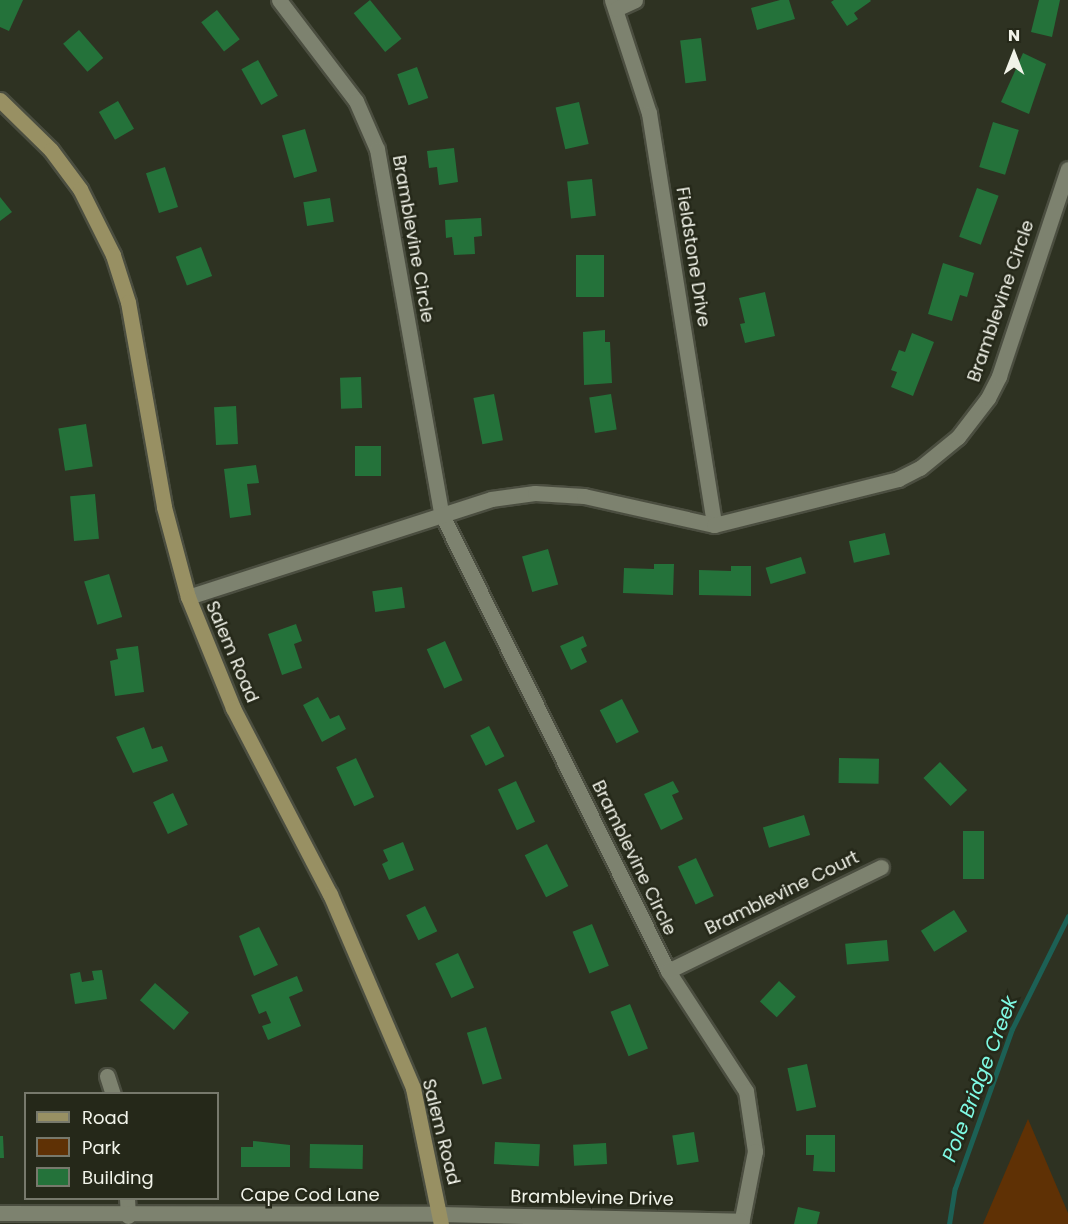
<!DOCTYPE html>
<style>
body{margin:0}
#map{position:relative;width:1068px;height:1224px;overflow:hidden;background:#2e3222;font-family:Poppins,sans-serif}
div>[style]{position:absolute}
.green>*{inset:0;background:#5f3105}
.stream>*{height:5px;margin:-2.5px;padding:0 2.5px;transform-origin:2.5px;border-radius:2.5px;background:#1c6055}
.building>*{inset:0;background:#24723a;transform-origin:0 0}
.roads{filter:drop-shadow(2px 0 #4b4e40) drop-shadow(-2px 0 #4b4e40) drop-shadow(0 2px #4b4e40) drop-shadow(0 -2px #4b4e40)}
.street>*{height:15px;margin:-7.5px;padding:0 7.5px;transform-origin:7.5px;border-radius:7.5px;background:#7d826f}
.secondary>*{height:15px;margin:-7.5px;padding:0 7.5px;transform-origin:7.5px;border-radius:7.5px;background:#989063}
span{translate:-50% -50%;white-space:nowrap;text-align:center;line-height:1.15;-webkit-text-stroke:5px #252819;paint-order:stroke}
.street-label{font-size:18px;color:#f1f3e9}
.water-label{font-size:20px;color:#7ffae4;font-style:italic}
.legend{position:absolute;left:24px;top:1092px;width:195px;height:108px;box-sizing:border-box;background:#252819;border:2px solid #77796c;margin:0;padding:8px 10px;list-style:none;font-size:18px;color:#f1f3e9}
.legend li{display:flex;align-items:center;gap:12px;height:30px}
.legend b{width:30px;border:2px solid #77796c}
.north{position:absolute;left:984px;top:24px;width:60px;height:60px;-webkit-text-stroke:4px #252819;paint-order:stroke;rotate:0deg;font-size:16px;font-weight:700;line-height:24px;text-align:center;color:#f1f3e9}
.north::after{content:'';display:block;margin:auto;width:21px;height:27px;background:#f1f3e9;clip-path:polygon(50% 0,100% 100%,50% 72%,0 100%)}
</style>
<div id="map">
<div class="green">
<i style="clip-path:polygon(1028px 1119px,1068px 1213px,1068px 1224px,983px 1224px)"></i>
</div>
<div class="stream">
<i style="left:949px;top:1224px;width:36px;rotate:-81deg"></i>
<i style="left:955px;top:1188px;width:169px;rotate:-70.3deg"></i>
<i style="left:1012px;top:1029px;width:126px;rotate:-63.6deg"></i>
</div>
<div class="building">
<i style="clip-path:polygon(0 0,23px 0,9px 31px,0 27px)"></i>
<i style="left:370px;top:0;width:50px;height:21px;rotate:51deg"></i>
<i style="clip-path:polygon(780px 0,789px 0,795px 19px,757px 30px,751px 8px)"></i>
<i style="clip-path:polygon(834px 0,870px 0,871px 1px,854px 13px,858px 19px,847px 26px,831px 2px)"></i>
<i style="clip-path:polygon(1039px 0,1060px 0,1052px 37px,1031px 32px)"></i>
<i style="left:217px;top:10px;width:37px;height:20px;rotate:52deg"></i>
<i style="left:79px;top:30px;width:37px;height:21px;rotate:49deg"></i>
<i style="left:701px;top:38px;width:43px;height:21px;rotate:83deg"></i>
<i style="clip-path:polygon(1023px 53px,1046px 64px,1029px 114px,1001px 102px)"></i>
<i style="left:258px;top:60px;width:41px;height:19px;rotate:61deg"></i>
<i style="left:417px;top:67px;width:33px;height:21px;rotate:70deg"></i>
<i style="left:118px;top:101px;width:32px;height:22px;rotate:60deg"></i>
<i style="left:579px;top:102px;width:43px;height:24px;rotate:77deg"></i>
<i style="left:993px;top:122px;width:27px;height:47px;rotate:17deg"></i>
<i style="left:305px;top:129px;width:44px;height:24px;rotate:74deg"></i>
<i style="clip-path:polygon(454px 148px,458px 182px,439px 185px,437px 167px,429px 168px,427px 151px)"></i>
<i style="left:165px;top:167px;width:42px;height:20px;rotate:72deg"></i>
<i style="left:592px;top:179px;width:37px;height:25px;rotate:84deg"></i>
<i style="left:977px;top:188px;width:23px;height:52px;rotate:20deg"></i>
<i style="clip-path:polygon(0 197px,12px 212px,0 221px)"></i>
<i style="left:330px;top:198px;width:24px;height:27px;rotate:81deg"></i>
<i style="clip-path:polygon(481px 218px,482px 236px,474px 237px,475px 254px,454px 255px,452px 237px,446px 238px,445px 220px)"></i>
<i style="left:201px;top:247px;width:31px;height:27px;rotate:69deg"></i>
<i style="left:576px;top:255px;width:28px;height:42px"></i>
<i style="clip-path:polygon(943px 263px,974px 273px,967px 297px,960px 295px,952px 321px,928px 314px)"></i>
<i style="clip-path:polygon(765px 292px,775px 336px,745px 343px,740px 324px,745px 323px,739px 298px)"></i>
<i style="clip-path:polygon(605px 330px,605px 342px,610px 342px,612px 383px,584px 385px,583px 332px)"></i>
<i style="clip-path:polygon(912px 333px,934px 342px,913px 396px,891px 387px,897px 372px,891px 370px,899px 350px,905px 352px)"></i>
<i style="left:361px;top:377px;width:31px;height:21px;rotate:88deg"></i>
<i style="left:494px;top:394px;width:47px;height:21px;rotate:79deg"></i>
<i style="left:611px;top:394px;width:36px;height:22px;rotate:81deg"></i>
<i style="left:236px;top:406px;width:38px;height:22px;rotate:87deg"></i>
<i style="left:86px;top:424px;width:43px;height:28px;rotate:81deg"></i>
<i style="left:381px;top:446px;width:30px;height:26px;rotate:90deg"></i>
<i style="clip-path:polygon(256px 465px,259px 483px,247px 484px,251px 515px,230px 518px,224px 469px)"></i>
<i style="left:95px;top:494px;width:45px;height:25px;rotate:85deg"></i>
<i style="left:885px;top:533px;width:22px;height:37px;rotate:77deg"></i>
<i style="left:548px;top:549px;width:37px;height:27px;rotate:74deg"></i>
<i style="left:801px;top:557px;width:17px;height:37px;rotate:73deg"></i>
<i style="clip-path:polygon(654px 564px,674px 564px,673px 595px,623px 593px,624px 568px,654px 569px)"></i>
<i style="clip-path:polygon(731px 566px,751px 566px,751px 596px,699px 595px,699px 570px,731px 571px)"></i>
<i style="left:109px;top:574px;width:45px;height:26px;rotate:73deg"></i>
<i style="left:402px;top:587px;width:21px;height:30px;rotate:82deg"></i>
<i style="clip-path:polygon(296px 624px,302px 641px,294px 644px,302px 668px,282px 675px,268px 634px)"></i>
<i style="clip-path:polygon(583px 636px,587px 646px,581px 649px,587px 662px,571px 670px,560px 646px)"></i>
<i style="left:445px;top:641px;width:43px;height:20px;rotate:66deg"></i>
<i style="clip-path:polygon(138px 646px,144px 692px,115px 696px,110px 661px,118px 659px,116px 649px)"></i>
<i style="clip-path:polygon(318px 697px,330px 719px,339px 715px,346px 729px,322px 742px,303px 705px)"></i>
<i style="left:622px;top:699px;width:37px;height:25px;rotate:63deg"></i>
<i style="left:489px;top:726px;width:34px;height:21px;rotate:63deg"></i>
<i style="clip-path:polygon(144px 727px,152px 749px,162px 746px,168px 761px,133px 773px,116px 737px)"></i>
<i style="left:356px;top:758px;width:43px;height:22px;rotate:65deg"></i>
<i style="left:839px;top:758px;width:40px;height:25px;rotate:1deg"></i>
<i style="left:940px;top:762px;width:39px;height:23px;rotate:46deg"></i>
<i style="left:516px;top:781px;width:45px;height:20px;rotate:65deg"></i>
<i style="clip-path:polygon(673px 781px,679px 792px,672px 795px,683px 819px,661px 830px,644px 794px)"></i>
<i style="left:173px;top:793px;width:35px;height:22px;rotate:65deg"></i>
<i style="left:804px;top:815px;width:21px;height:43px;rotate:73deg"></i>
<i style="left:963px;top:831px;width:21px;height:48px"></i>
<i style="clip-path:polygon(403px 842px,414px 870px,389px 880px,382px 864px,388px 861px,383px 850px)"></i>
<i style="left:547px;top:844px;width:47px;height:25px;rotate:63deg"></i>
<i style="left:696px;top:858px;width:42px;height:20px;rotate:65deg"></i>
<i style="left:425px;top:906px;width:28px;height:21px;rotate:64deg"></i>
<i style="left:954px;top:910px;width:25px;height:39px;rotate:58deg"></i>
<i style="left:592px;top:924px;width:45px;height:21px;rotate:68deg"></i>
<i style="clip-path:polygon(259px 927px,278px 965px,254px 976px,239px 936px)"></i>
<i style="left:887px;top:940px;width:21px;height:42px;rotate:85deg"></i>
<i style="left:458px;top:953px;width:38px;height:25px;rotate:65deg"></i>
<i style="clip-path:polygon(102px 970px,107px 999px,75px 1004px,70px 974px,80px 972px,82px 982px,94px 980px,92px 971px)"></i>
<i style="clip-path:polygon(297px 976px,303px 991px,289px 997px,301px 1026px,268px 1040px,262px 1026px,271px 1023px,266px 1011px,259px 1014px,251px 995px)"></i>
<i style="left:779px;top:981px;width:23px;height:28px;rotate:43deg"></i>
<i style="left:155px;top:983px;width:45px;height:23px;rotate:41deg"></i>
<i style="left:630px;top:1004px;width:48px;height:21px;rotate:68deg"></i>
<i style="left:486px;top:1027px;width:54px;height:20px;rotate:73deg"></i>
<i style="left:807px;top:1064px;width:44px;height:20px;rotate:78deg"></i>
<i style="left:694px;top:1132px;width:30px;height:22px;rotate:81deg"></i>
<i style="clip-path:polygon(806px 1135px,835px 1135px,835px 1172px,813px 1171px,814px 1155px,806px 1155px)"></i>
<i style="clip-path:polygon(0 1136px,3px 1136px,4px 1158px,0 1158px)"></i>
<i style="clip-path:polygon(253px 1141px,290px 1145px,290px 1167px,241px 1167px,241px 1147px,253px 1147px)"></i>
<i style="left:495px;top:1142px;width:45px;height:22px;rotate:3deg"></i>
<i style="left:606px;top:1143px;width:21px;height:33px;rotate:87deg"></i>
<i style="left:310px;top:1144px;width:53px;height:24px;rotate:1deg"></i>
<i style="clip-path:polygon(798px 1207px,820px 1212px,817px 1224px,794px 1224px)"></i>
</div>
<div class="roads">
<div class="street">
<i style="left:279px;top:0;width:127px;rotate:52.7deg"></i>
<i style="left:356px;top:101px;width:52px;rotate:66.4deg"></i>
<i style="left:377px;top:149px;width:370px;rotate:80deg"></i>
<i style="left:441px;top:513px;width:511px;rotate:63.64deg"></i>
<i style="left:668px;top:971px;width:143px;rotate:57deg"></i>
<i style="left:746px;top:1091px;width:61px;rotate:81.5deg"></i>
<i style="left:755px;top:1151px;width:74px;rotate:100.9deg"></i>
<i style="left:612px;top:0;width:119px;rotate:71.9deg"></i>
<i style="left:649px;top:113px;width:417px;rotate:81deg"></i>
<i style="left:616px;top:9px;width:21px;rotate:-25deg"></i>
<i style="left:188px;top:597px;width:318px;rotate:-17.9deg"></i>
<i style="left:491px;top:499px;width:44px;rotate:-7.8deg"></i>
<i style="left:535px;top:493px;width:49px;rotate:3.5deg"></i>
<i style="left:584px;top:496px;width:133px;rotate:12.6deg"></i>
<i style="left:714px;top:525px;width:190px;rotate:-14deg"></i>
<i style="left:898px;top:479px;width:25px;rotate:-27deg"></i>
<i style="left:920px;top:468px;width:49px;rotate:-39.2deg"></i>
<i style="left:958px;top:437px;width:49px;rotate:-52.4deg"></i>
<i style="left:988px;top:398px;width:25px;rotate:-63deg"></i>
<i style="left:999px;top:376px;width:218px;rotate:-71.6deg"></i>
<i style="left:668px;top:971px;width:237px;rotate:-26deg"></i>
<i style="left:107px;top:1076px;width:19px;rotate:72deg"></i>
<i style="left:127px;top:1198px;width:18px;rotate:87deg"></i>
<i style="left:0;top:1213px;width:440px;rotate:0.1deg"></i>
<i style="left:440px;top:1214px;width:302px;rotate:1.3deg"></i>
</div>
<div class="secondary">
<i style="left:0;top:100px;width:71px;rotate:44.4deg"></i>
<i style="left:51px;top:150px;width:49px;rotate:53.4deg"></i>
<i style="left:80px;top:189px;width:74px;rotate:63.4deg"></i>
<i style="left:113px;top:255px;width:49px;rotate:72.3deg"></i>
<i style="left:128px;top:302px;width:208px;rotate:80deg"></i>
<i style="left:164px;top:507px;width:93px;rotate:75.1deg"></i>
<i style="left:188px;top:597px;width:120px;rotate:67.9deg"></i>
<i style="left:233px;top:708px;width:210px;rotate:62.5deg"></i>
<i style="left:330px;top:894px;width:211px;rotate:66.8deg"></i>
<i style="left:413px;top:1088px;width:139px;rotate:78.4deg"></i>
</div>
</div>
<div class="street-label">
<span style="left:413px;top:239px;rotate:80deg">Bramblevine Circle</span>
<span style="left:693px;top:257px;rotate:81deg">Fieldstone Drive</span>
<span style="left:1001px;top:301px;rotate:-71deg">Bramblevine Circle</span>
<span style="left:232px;top:652px;rotate:67deg">Salem Road</span>
<span style="left:634px;top:858px;rotate:64deg">Bramblevine Circle</span>
<span style="left:782px;top:893px;rotate:-26deg">Bramblevine Court</span>
<span style="left:441px;top:1132px;rotate:76deg">Salem Road</span>
<span style="left:310px;top:1195px">Cape Cod Lane</span>
<span style="left:592px;top:1198px;rotate:1deg">Bramblevine Drive</span>
</div>
<div class="water-label">
<span style="left:980px;top:1079px;rotate:-69deg">Pole Bridge Creek</span>
</div>
<ul class="legend">
<li><b style="height:8px;background:#989063"></b>Road</li>
<li><b style="height:16px;background:#5f3105"></b>Park</li>
<li><b style="height:16px;background:#24723a"></b>Building</li>
</ul>
<div class="north">N</div>
</div>
